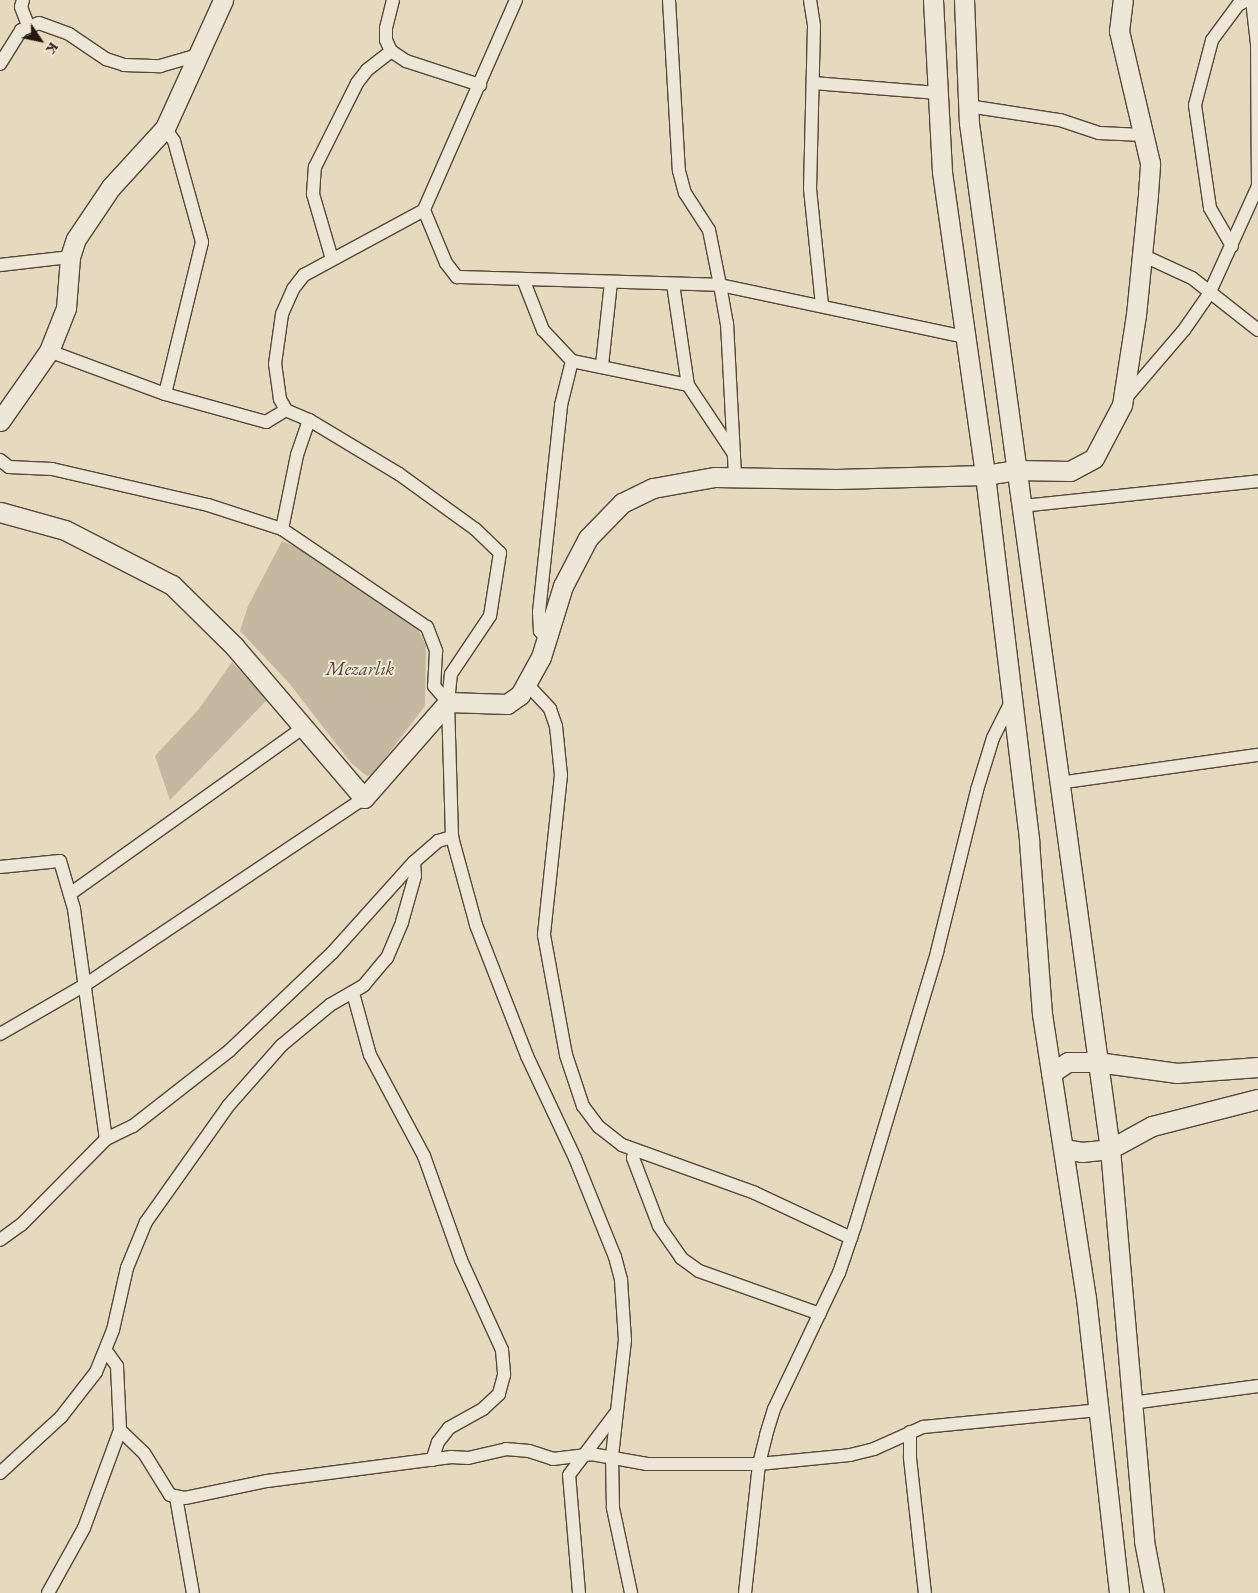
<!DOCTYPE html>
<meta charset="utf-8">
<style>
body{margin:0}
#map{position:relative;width:1258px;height:1593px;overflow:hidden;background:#e5d9c0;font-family:"EB Garamond",serif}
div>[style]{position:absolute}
.green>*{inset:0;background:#c4b8a1}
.roads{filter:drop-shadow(1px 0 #554839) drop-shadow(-1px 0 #554839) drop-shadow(0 1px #554839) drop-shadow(0 -1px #554839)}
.street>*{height:12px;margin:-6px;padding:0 6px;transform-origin:6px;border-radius:6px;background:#eee6d6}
.secondary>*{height:19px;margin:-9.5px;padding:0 9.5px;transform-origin:9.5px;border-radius:9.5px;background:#eee6d6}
span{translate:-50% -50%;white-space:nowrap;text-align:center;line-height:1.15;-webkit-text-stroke:4px #eee6d6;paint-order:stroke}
.park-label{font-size:19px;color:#554839;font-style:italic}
.north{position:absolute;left:15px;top:15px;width:50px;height:50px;-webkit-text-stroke:4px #eee6d6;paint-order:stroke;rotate:124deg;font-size:14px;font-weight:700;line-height:20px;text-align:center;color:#25180c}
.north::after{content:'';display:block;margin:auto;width:18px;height:22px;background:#25180c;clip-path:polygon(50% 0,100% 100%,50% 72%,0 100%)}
</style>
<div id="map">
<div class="green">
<i style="clip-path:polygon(282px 541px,299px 548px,418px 629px,426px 645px,425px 706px,372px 775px,367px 776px,351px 763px,289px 683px,240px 631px,248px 606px)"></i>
<i style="clip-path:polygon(232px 662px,267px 700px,170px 800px,155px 756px,199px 709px)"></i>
</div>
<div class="roads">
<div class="street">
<i style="left:23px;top:0;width:7px;rotate:106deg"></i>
<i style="left:21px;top:7px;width:19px;rotate:69deg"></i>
<i style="left:393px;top:0;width:29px;rotate:104deg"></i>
<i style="left:386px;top:28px;width:12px;rotate:90deg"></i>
<i style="left:386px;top:40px;width:12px;rotate:66deg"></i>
<i style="left:391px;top:51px;width:18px;rotate:34deg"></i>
<i style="left:406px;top:61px;width:78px;rotate:18deg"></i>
<i style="left:516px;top:0;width:229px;rotate:113.7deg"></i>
<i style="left:424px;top:210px;width:57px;rotate:67.5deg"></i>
<i style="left:446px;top:263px;width:18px;rotate:52deg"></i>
<i style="left:457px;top:277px;width:263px;rotate:1.7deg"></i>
<i style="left:720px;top:285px;width:250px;rotate:12deg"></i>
<i style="left:669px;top:0;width:171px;rotate:86.7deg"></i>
<i style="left:679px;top:171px;width:23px;rotate:75deg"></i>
<i style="left:685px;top:193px;width:44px;rotate:57deg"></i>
<i style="left:709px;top:230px;width:56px;rotate:78.7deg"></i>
<i style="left:720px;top:285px;width:39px;rotate:80deg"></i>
<i style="left:727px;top:323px;width:154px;rotate:87deg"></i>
<i style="left:810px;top:0;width:26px;rotate:81deg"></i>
<i style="left:814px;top:26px;width:163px;rotate:91.4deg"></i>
<i style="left:810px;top:189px;width:117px;rotate:84.1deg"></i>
<i style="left:1252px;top:0;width:44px;rotate:83.5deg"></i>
<i style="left:1257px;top:44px;width:142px;rotate:89.6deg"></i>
<i style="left:0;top:64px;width:40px;rotate:-58deg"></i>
<i style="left:21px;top:30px;width:19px;rotate:-21deg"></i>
<i style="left:39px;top:23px;width:32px;rotate:20deg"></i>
<i style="left:69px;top:34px;width:45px;rotate:34deg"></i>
<i style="left:106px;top:59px;width:19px;rotate:18deg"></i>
<i style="left:124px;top:65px;width:36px;rotate:2deg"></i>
<i style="left:160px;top:66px;width:36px;rotate:-16deg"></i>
<i style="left:813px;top:83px;width:125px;rotate:4.6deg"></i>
<i style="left:968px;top:106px;width:93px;rotate:8.7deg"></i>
<i style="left:1060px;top:120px;width:41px;rotate:18.4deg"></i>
<i style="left:1099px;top:133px;width:44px;rotate:2.6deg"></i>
<i style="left:165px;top:128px;width:16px;rotate:55deg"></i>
<i style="left:174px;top:141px;width:105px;rotate:74.5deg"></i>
<i style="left:202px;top:242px;width:156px;rotate:103.7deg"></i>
<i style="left:1232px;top:246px;width:44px;rotate:-120.1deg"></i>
<i style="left:1210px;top:208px;width:104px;rotate:-98.3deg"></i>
<i style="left:1195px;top:105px;width:67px;rotate:-75.3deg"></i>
<i style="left:1212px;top:40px;width:44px;rotate:-53.4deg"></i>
<i style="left:1238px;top:5px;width:10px;rotate:-29deg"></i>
<i style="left:1142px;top:255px;width:55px;rotate:24.7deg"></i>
<i style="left:1192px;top:278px;width:84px;rotate:38.2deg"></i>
<i style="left:332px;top:259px;width:68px;rotate:-106.3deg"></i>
<i style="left:313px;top:194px;width:27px;rotate:-86deg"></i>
<i style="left:315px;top:167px;width:94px;rotate:-63.4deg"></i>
<i style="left:357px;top:83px;width:16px;rotate:-52deg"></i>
<i style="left:367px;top:70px;width:31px;rotate:-38deg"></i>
<i style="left:0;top:265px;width:70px;rotate:-6.5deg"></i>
<i style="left:523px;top:279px;width:55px;rotate:68.6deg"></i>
<i style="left:543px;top:330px;width:42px;rotate:46.9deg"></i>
<i style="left:572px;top:361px;width:118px;rotate:11.7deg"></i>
<i style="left:688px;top:385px;width:83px;rotate:56.3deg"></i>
<i style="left:673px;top:284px;width:102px;rotate:81.6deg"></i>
<i style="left:49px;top:351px;width:124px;rotate:20.3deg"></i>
<i style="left:165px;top:394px;width:105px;rotate:15.5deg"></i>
<i style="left:266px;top:422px;width:23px;rotate:-31deg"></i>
<i style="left:602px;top:365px;width:83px;rotate:-83.8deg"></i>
<i style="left:1124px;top:400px;width:92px;rotate:-49.4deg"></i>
<i style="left:1184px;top:330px;width:44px;rotate:-55.2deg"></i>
<i style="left:1209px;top:294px;width:119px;rotate:-65.6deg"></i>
<i style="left:0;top:460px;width:11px;rotate:38deg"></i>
<i style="left:9px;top:467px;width:43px;rotate:2.7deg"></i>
<i style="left:52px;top:469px;width:160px;rotate:13deg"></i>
<i style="left:208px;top:505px;width:78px;rotate:18deg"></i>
<i style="left:282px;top:529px;width:175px;rotate:34.1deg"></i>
<i style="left:427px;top:627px;width:26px;rotate:69deg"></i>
<i style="left:436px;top:651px;width:35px;rotate:93deg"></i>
<i style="left:434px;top:686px;width:21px;rotate:49deg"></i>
<i style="left:448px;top:702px;width:28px;rotate:-84deg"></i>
<i style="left:451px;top:674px;width:70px;rotate:-56.1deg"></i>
<i style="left:490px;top:616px;width:64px;rotate:-81deg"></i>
<i style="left:500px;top:553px;width:35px;rotate:-136deg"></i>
<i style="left:475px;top:529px;width:94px;rotate:-144.1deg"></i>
<i style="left:399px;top:474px;width:105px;rotate:-149deg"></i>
<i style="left:309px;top:420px;width:25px;rotate:-157deg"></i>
<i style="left:286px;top:410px;width:13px;rotate:-119deg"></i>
<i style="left:280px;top:399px;width:35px;rotate:-98deg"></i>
<i style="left:275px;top:364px;width:50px;rotate:-82deg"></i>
<i style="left:282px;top:314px;width:27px;rotate:-66deg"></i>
<i style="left:293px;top:289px;width:18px;rotate:-52deg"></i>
<i style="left:304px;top:275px;width:136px;rotate:-28.4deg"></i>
<i style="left:1022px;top:506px;width:237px;rotate:-6deg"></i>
<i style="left:282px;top:529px;width:76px;rotate:-78.5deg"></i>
<i style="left:297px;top:455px;width:37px;rotate:-71deg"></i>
<i style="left:547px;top:639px;width:11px;rotate:-131deg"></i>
<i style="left:540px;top:631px;width:19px;rotate:-93deg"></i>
<i style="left:539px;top:612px;width:208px;rotate:-83.9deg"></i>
<i style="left:561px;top:405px;width:45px;rotate:-76deg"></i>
<i style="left:527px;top:684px;width:34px;rotate:47deg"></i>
<i style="left:550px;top:709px;width:18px;rotate:71deg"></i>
<i style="left:556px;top:726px;width:49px;rotate:84.2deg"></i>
<i style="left:561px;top:775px;width:161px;rotate:96.1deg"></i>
<i style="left:544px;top:935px;width:122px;rotate:79.6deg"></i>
<i style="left:566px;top:1055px;width:54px;rotate:71.6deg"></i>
<i style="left:583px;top:1106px;width:26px;rotate:53deg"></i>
<i style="left:599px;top:1127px;width:29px;rotate:38deg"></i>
<i style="left:622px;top:1145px;width:141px;rotate:19.8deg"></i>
<i style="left:755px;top:1193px;width:106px;rotate:25.1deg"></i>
<i style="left:1058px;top:783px;width:202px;rotate:-8deg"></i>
<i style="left:452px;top:837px;width:91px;rotate:74.7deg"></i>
<i style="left:476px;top:925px;width:141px;rotate:68.7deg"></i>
<i style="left:527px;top:1056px;width:113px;rotate:64.8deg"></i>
<i style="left:575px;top:1158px;width:107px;rotate:68deg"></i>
<i style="left:615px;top:1257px;width:24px;rotate:75deg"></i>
<i style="left:621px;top:1280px;width:60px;rotate:86.2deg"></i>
<i style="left:625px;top:1340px;width:117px;rotate:96.4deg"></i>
<i style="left:612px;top:1456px;width:52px;rotate:88.9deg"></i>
<i style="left:613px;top:1508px;width:87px;rotate:78deg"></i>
<i style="left:0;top:867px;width:60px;rotate:-5.7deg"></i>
<i style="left:60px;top:861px;width:50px;rotate:73.7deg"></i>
<i style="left:74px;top:909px;width:232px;rotate:82.1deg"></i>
<i style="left:106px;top:1139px;width:30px;rotate:-26deg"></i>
<i style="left:133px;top:1126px;width:122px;rotate:-38deg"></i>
<i style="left:229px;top:1051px;width:142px;rotate:-43.6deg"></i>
<i style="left:332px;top:953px;width:122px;rotate:-48deg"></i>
<i style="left:414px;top:862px;width:32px;rotate:-41deg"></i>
<i style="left:438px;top:841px;width:15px;rotate:-16deg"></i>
<i style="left:452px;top:837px;width:135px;rotate:-91.7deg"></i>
<i style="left:70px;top:894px;width:286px;rotate:-35.5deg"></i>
<i style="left:353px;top:993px;width:64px;rotate:74.7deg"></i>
<i style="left:370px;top:1055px;width:115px;rotate:61.9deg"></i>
<i style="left:424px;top:1156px;width:110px;rotate:70.4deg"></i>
<i style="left:461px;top:1260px;width:99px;rotate:65.5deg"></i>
<i style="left:502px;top:1350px;width:25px;rotate:85deg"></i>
<i style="left:504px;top:1375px;width:20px;rotate:105deg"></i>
<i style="left:499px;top:1394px;width:22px;rotate:137deg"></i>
<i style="left:483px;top:1409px;width:39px;rotate:151deg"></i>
<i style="left:449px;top:1428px;width:18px;rotate:128deg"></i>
<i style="left:438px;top:1442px;width:19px;rotate:108deg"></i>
<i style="left:0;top:1034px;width:98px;rotate:-30deg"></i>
<i style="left:85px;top:985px;width:336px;rotate:-33.8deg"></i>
<i style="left:635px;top:1150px;width:8px;rotate:104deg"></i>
<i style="left:633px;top:1158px;width:73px;rotate:69.1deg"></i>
<i style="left:659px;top:1226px;width:39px;rotate:55deg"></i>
<i style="left:681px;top:1258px;width:22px;rotate:36deg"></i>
<i style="left:699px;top:1271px;width:128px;rotate:19.6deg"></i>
<i style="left:0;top:1240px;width:26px;rotate:-36deg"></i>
<i style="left:21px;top:1225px;width:121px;rotate:-45.3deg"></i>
<i style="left:1132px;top:1403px;width:127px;rotate:-7.7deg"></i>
<i style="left:120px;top:1430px;width:33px;rotate:44deg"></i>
<i style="left:144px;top:1453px;width:49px;rotate:58.2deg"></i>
<i style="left:170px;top:1495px;width:15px;rotate:11deg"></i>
<i style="left:185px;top:1498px;width:84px;rotate:-11.7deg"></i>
<i style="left:267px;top:1481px;width:186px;rotate:-7.4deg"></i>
<i style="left:451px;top:1457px;width:17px;rotate:3deg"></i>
<i style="left:468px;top:1458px;width:39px;rotate:-13deg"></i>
<i style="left:506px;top:1449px;width:23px;rotate:5deg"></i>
<i style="left:529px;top:1451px;width:25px;rotate:18deg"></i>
<i style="left:553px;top:1459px;width:38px;rotate:-7deg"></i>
<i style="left:591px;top:1454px;width:57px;rotate:10.1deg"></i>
<i style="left:647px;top:1464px;width:112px"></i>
<i style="left:759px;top:1464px;width:91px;rotate:-5.6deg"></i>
<i style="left:850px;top:1455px;width:25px;rotate:-14deg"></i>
<i style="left:874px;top:1449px;width:54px;rotate:-24.2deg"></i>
<i style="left:923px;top:1427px;width:176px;rotate:-5.5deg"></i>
<i style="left:910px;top:1432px;width:26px;rotate:90deg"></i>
<i style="left:910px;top:1458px;width:136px;rotate:83.7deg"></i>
<i style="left:0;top:1473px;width:83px;rotate:-42.6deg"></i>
<i style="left:61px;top:1417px;width:57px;rotate:-52.1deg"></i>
<i style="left:96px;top:1372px;width:45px;rotate:-68deg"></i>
<i style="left:113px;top:1330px;width:64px;rotate:-77.3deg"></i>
<i style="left:127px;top:1268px;width:50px;rotate:-67.6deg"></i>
<i style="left:146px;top:1222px;width:142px;rotate:-54.7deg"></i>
<i style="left:228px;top:1106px;width:81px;rotate:-48.5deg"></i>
<i style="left:282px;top:1045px;width:62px;rotate:-39.8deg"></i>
<i style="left:330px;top:1005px;width:39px;rotate:-30deg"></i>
<i style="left:364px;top:985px;width:35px;rotate:-50deg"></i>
<i style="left:387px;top:958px;width:39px;rotate:-67deg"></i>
<i style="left:402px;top:922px;width:48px;rotate:-74.2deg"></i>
<i style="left:415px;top:876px;width:14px;rotate:-94deg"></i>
<i style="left:176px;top:1497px;width:97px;rotate:80deg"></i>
<i style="left:48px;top:1593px;width:74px;rotate:-61deg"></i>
<i style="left:84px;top:1528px;width:104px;rotate:-69.8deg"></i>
<i style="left:120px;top:1430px;width:64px;rotate:-92.7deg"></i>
<i style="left:117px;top:1366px;width:19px;rotate:-126deg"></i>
<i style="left:579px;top:1593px;width:118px;rotate:-94.8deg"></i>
<i style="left:569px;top:1475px;width:76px;rotate:-53deg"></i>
<i style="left:745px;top:1593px;width:130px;rotate:-83.8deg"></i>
<i style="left:759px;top:1464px;width:30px;rotate:-76deg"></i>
<i style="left:766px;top:1435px;width:27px;rotate:-73deg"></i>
<i style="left:774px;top:1409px;width:151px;rotate:-64.5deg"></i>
<i style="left:839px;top:1273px;width:50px;rotate:-71.2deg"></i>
<i style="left:855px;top:1226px;width:286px;rotate:-73.3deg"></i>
<i style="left:937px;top:952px;width:167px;rotate:-76.1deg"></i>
<i style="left:977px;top:790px;width:54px;rotate:-72.9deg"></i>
<i style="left:993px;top:738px;width:40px;rotate:-63.4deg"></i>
</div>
<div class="secondary">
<i style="left:933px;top:0;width:172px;rotate:87deg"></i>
<i style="left:942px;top:172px;width:306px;rotate:81.9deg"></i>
<i style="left:985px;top:475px;width:369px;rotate:83.1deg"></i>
<i style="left:1029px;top:841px;width:173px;rotate:85.7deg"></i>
<i style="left:1042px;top:1014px;width:287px;rotate:81.2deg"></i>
<i style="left:1086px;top:1298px;width:297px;rotate:83.6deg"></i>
<i style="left:964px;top:0;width:123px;rotate:87.7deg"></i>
<i style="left:969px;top:123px;width:1036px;rotate:82.18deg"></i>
<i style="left:1110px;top:1149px;width:393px;rotate:85deg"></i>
<i style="left:1144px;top:1541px;width:53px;rotate:79.1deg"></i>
<i style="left:0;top:421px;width:85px;rotate:-55deg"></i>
<i style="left:49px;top:351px;width:46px;rotate:-68.4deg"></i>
<i style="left:66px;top:308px;width:51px;rotate:-85.5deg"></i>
<i style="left:70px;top:257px;width:19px;rotate:-72deg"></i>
<i style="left:76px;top:239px;width:63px;rotate:-56.1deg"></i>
<i style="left:111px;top:187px;width:80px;rotate:-47.5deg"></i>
<i style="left:165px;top:128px;width:141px;rotate:-65.6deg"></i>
<i style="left:0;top:512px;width:67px;rotate:15.5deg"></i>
<i style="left:65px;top:530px;width:120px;rotate:27.2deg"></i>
<i style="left:172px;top:585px;width:87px;rotate:44.5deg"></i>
<i style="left:234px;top:646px;width:200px;rotate:49.5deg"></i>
<i style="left:364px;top:798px;width:128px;rotate:-48.8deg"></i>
<i style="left:448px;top:702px;width:59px;rotate:1.9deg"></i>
<i style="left:507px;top:704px;width:16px;rotate:-35deg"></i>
<i style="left:520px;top:695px;width:43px;rotate:-61.1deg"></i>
<i style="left:541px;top:657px;width:74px;rotate:-72.8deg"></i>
<i style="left:563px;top:586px;width:54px;rotate:-62.5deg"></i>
<i style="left:588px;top:538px;width:49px;rotate:-45.8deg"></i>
<i style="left:622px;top:503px;width:34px;rotate:-26deg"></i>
<i style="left:653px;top:488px;width:63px;rotate:-10.1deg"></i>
<i style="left:715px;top:477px;width:121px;rotate:0.9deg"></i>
<i style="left:836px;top:479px;width:149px;rotate:-1.5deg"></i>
<i style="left:985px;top:475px;width:32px;rotate:-9deg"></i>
<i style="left:1017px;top:470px;width:53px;rotate:1.1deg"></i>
<i style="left:1070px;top:471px;width:27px;rotate:-28deg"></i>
<i style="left:1094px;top:458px;width:60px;rotate:-62.2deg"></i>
<i style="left:1122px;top:405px;width:91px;rotate:-81.2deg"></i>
<i style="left:1136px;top:315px;width:122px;rotate:-84.3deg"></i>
<i style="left:1148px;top:194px;width:31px;rotate:-86deg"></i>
<i style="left:1150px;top:163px;width:136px;rotate:-103.2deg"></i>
<i style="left:1119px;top:31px;width:31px;rotate:-83deg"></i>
<i style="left:1051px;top:1073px;width:20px;rotate:-33deg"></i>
<i style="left:1068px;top:1062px;width:29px"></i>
<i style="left:1097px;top:1062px;width:81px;rotate:7.8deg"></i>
<i style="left:1177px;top:1073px;width:81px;rotate:-4.2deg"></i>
<i style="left:1064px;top:1149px;width:18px;rotate:9deg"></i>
<i style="left:1082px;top:1152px;width:28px;rotate:-6deg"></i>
<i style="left:1110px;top:1149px;width:48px;rotate:-28.7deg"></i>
<i style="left:1152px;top:1126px;width:109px;rotate:-14.3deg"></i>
</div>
</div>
<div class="park-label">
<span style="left:360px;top:669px">Mezarlık</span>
</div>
<div class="north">K</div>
</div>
